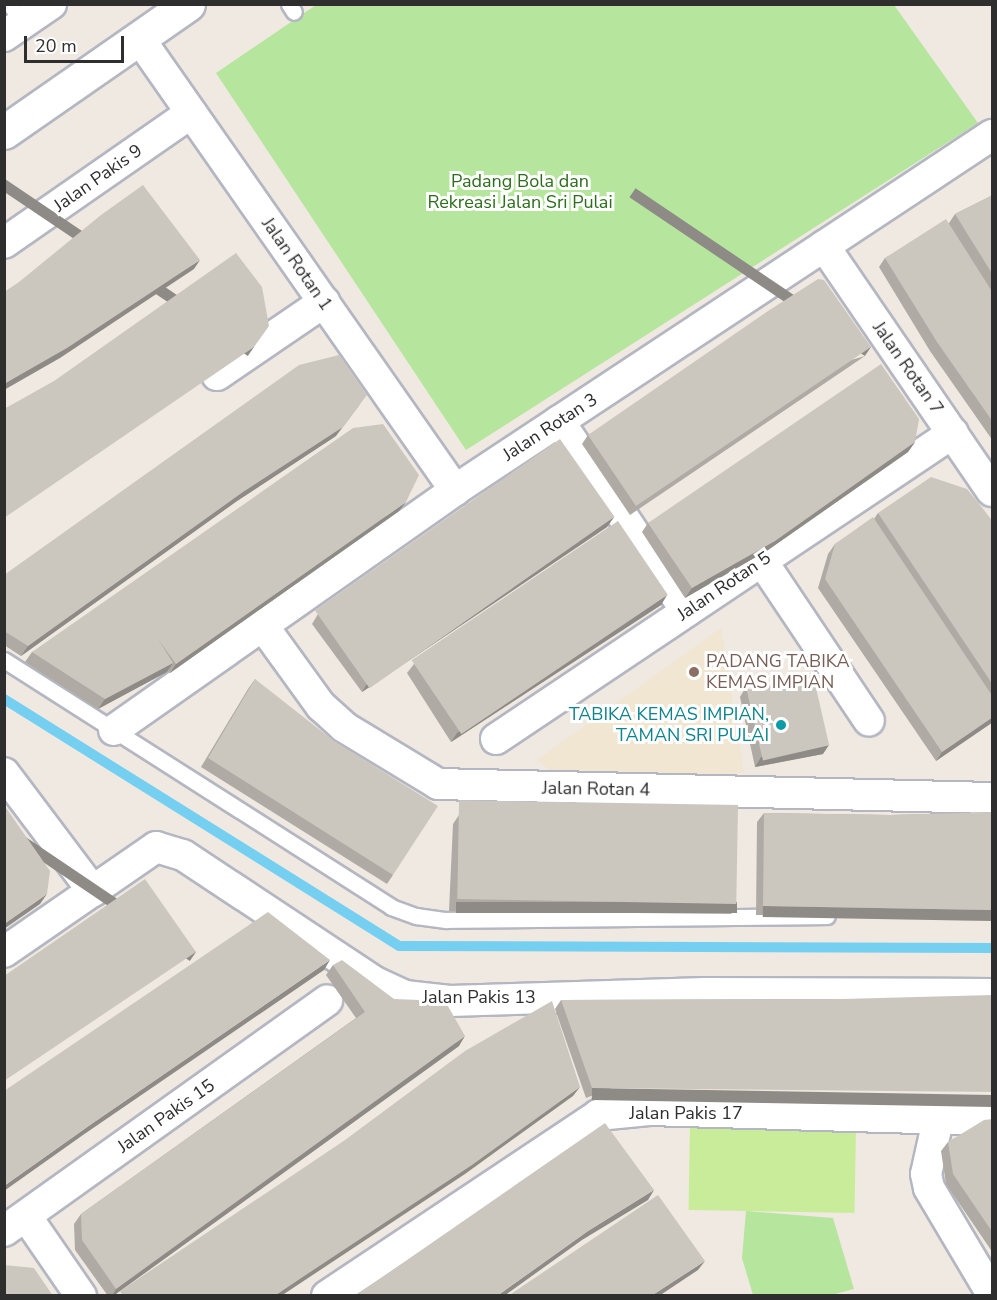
<!DOCTYPE html>
<style>
body{margin:0}
#map{position:relative;width:997px;height:1300px;overflow:hidden;background:#efe9e1;font-family:"Nunito Sans",sans-serif}
div>[style]{position:absolute}
.education>*{inset:0;background:#f0e6d1}
.green>*{inset:0;background:#b6e59e}
.pitch>*{inset:0;background:#c9ec9a;transform-origin:0 0}
.stream>*{height:10px;margin:-5px;padding:0 5px;transform-origin:5px;border-radius:5px;background:#75cff0}
.roads{filter:drop-shadow(2px 0 #b4b7c1) drop-shadow(-2px 0 #b4b7c1) drop-shadow(0 2px #b4b7c1) drop-shadow(0 -2px #b4b7c1)}
.lane>*{height:15px;margin:-7.5px;padding:0 7.5px;transform-origin:7.5px;border-radius:7.5px;background:#fff}
.street>*{height:30px;margin:-15px;padding:0 15px;transform-origin:15px;border-radius:15px;background:#fff}
.secondary>*{height:33px;margin:-16.5px;padding:0 16.5px;transform-origin:16.5px;border-radius:16.5px;background:#fff}
.wall>*{inset:0;background:#afaba4}
.shaded-wall>*{inset:0;background:#8e8b86;transform-origin:0 0}
.building>*{inset:0;background:#cbc7bf;transform-origin:0 0}
.dots>*{width:16px;height:16px;translate:-50% -50%;box-sizing:border-box;border:3px solid #fff;border-radius:50%}
span{translate:-50% -50%;white-space:nowrap;text-align:center;line-height:1.15;-webkit-text-stroke:6px #fff;paint-order:stroke}
.street-label{font-size:18px;color:#2e2e2e}
.park-label{font-size:18px;color:#2c6e1b}
.education-label{font-size:18px;color:#785e54}
.left{translate:0 -50%;text-align:left}
.culture-label{font-size:18px;color:#0d838f}
.right{translate:-100% -50%;text-align:right}
.frame{position:absolute;inset:0;border:6px solid #2e2e2e;pointer-events:none}
.scale{position:absolute;left:24px;top:36px;width:100px;height:27px;box-sizing:border-box;border:3px solid #2e2e2e;border-top:0;padding-left:8px;font-size:18px;line-height:21px;white-space:nowrap;color:#2e2e2e;-webkit-text-stroke:4px #fff;paint-order:stroke}
</style>
<div id="map">
<div class="education">
<i style="clip-path:polygon(721px 628px,744px 773px,557px 776px,537px 760px)"></i>
</div>
<div class="green">
<i style="clip-path:polygon(316px 5px,894px 5px,978px 123px,466px 450px,216px 73px)"></i>
<i style="clip-path:polygon(746px 1211px,833px 1218px,854px 1289px,831px 1295px,753px 1295px,742px 1258px)"></i>
</div>
<div class="pitch">
<i style="left:690px;top:1125px;width:166px;height:85px;rotate:1deg"></i>
</div>
<div class="stream">
<i style="left:4px;top:699px;width:466px;rotate:32deg"></i>
<i style="left:399px;top:946px;width:593px;rotate:0.19deg"></i>
</div>
<div class="roads">
<div class="lane">
<i style="left:10px;top:4px;width:24px;rotate:57deg"></i>
<i style="left:289px;top:4px;width:9px;rotate:58deg"></i>
<i style="left:4px;top:660px;width:459px;rotate:32.5deg"></i>
<i style="left:391px;top:907px;width:27px;rotate:20deg"></i>
<i style="left:416px;top:916px;width:30px;rotate:8deg"></i>
<i style="left:446px;top:920px;width:381px;rotate:-0.6deg"></i>
</div>
<div class="street">
<i style="left:4px;top:36px;width:57px;rotate:-34.2deg"></i>
<i style="left:139px;top:38px;width:552px;rotate:55.04deg"></i>
<i style="left:4px;top:243px;width:228px;rotate:-34.8deg"></i>
<i style="left:824px;top:246px;width:297px;rotate:55.6deg"></i>
<i style="left:217px;top:375px;width:130px;rotate:-34.3deg"></i>
<i style="left:559px;top:421px;width:229px;rotate:56.2deg"></i>
<i style="left:762px;top:561px;width:192px;rotate:56.2deg"></i>
<i style="left:263px;top:626px;width:99px;rotate:54.1deg"></i>
<i style="left:321px;top:706px;width:31px;rotate:42deg"></i>
<i style="left:344px;top:727px;width:110px;rotate:31.2deg"></i>
<i style="left:438px;top:784px;width:554px;rotate:1.45deg"></i>
<i style="left:114px;top:730px;width:417px;rotate:-35.1deg"></i>
<i style="left:455px;top:490px;width:644px;rotate:-33.47deg"></i>
<i style="left:496px;top:739px;width:550px;rotate:-33.81deg"></i>
<i style="left:4px;top:773px;width:148px;rotate:53deg"></i>
<i style="left:4px;top:952px;width:185px;rotate:-34.6deg"></i>
<i style="left:156px;top:847px;width:28px;rotate:17deg"></i>
<i style="left:183px;top:855px;width:230px;rotate:33.5deg"></i>
<i style="left:375px;top:982px;width:33px;rotate:25deg"></i>
<i style="left:405px;top:996px;width:45px;rotate:6.3deg"></i>
<i style="left:450px;top:1001px;width:255px;rotate:-1.8deg"></i>
<i style="left:705px;top:993px;width:287px;rotate:0.2deg"></i>
<i style="left:938px;top:1120px;width:55px;rotate:102.5deg"></i>
<i style="left:926px;top:1174px;width:14px;rotate:78deg"></i>
<i style="left:929px;top:1188px;width:123px;rotate:59.3deg"></i>
<i style="left:26px;top:1216px;width:97px;rotate:55.5deg"></i>
<i style="left:4px;top:1231px;width:397px;rotate:-35.5deg"></i>
<i style="left:327px;top:1296px;width:326px;rotate:-33.7deg"></i>
<i style="left:598px;top:1115px;width:51px;rotate:-5.6deg"></i>
<i style="left:649px;top:1110px;width:343px;rotate:1.7deg"></i>
</div>
<div class="secondary">
<i style="left:4px;top:132px;width:224px;rotate:-34.8deg"></i>
</div>
</div>
<div class="wall">
<i style="clip-path:polygon(993px 195px,993px 441px,930px 351px,879px 267px,885px 258px,949px 223px,955px 214px)"></i>
<i style="clip-path:polygon(865px 356px,630px 515px,582px 444px,588px 435px)"></i>
<i style="clip-path:polygon(336px 436px,237px 501px,21px 656px,4px 645px,4px 575px)"></i>
<i style="clip-path:polygon(915px 442px,908px 452px,768px 550px,685px 598px,642px 532px,648px 523px)"></i>
<i style="clip-path:polygon(399px 511px,170px 673px,168px 671px,98px 709px,25px 662px,32px 652px)"></i>
<i style="clip-path:polygon(878px 513px,993px 522px,993px 722px,936px 761px,818px 588px,828px 554px,835px 544px,874px 519px)"></i>
<i style="clip-path:polygon(614px 517px,607px 527px,362px 692px,312px 624px,318px 614px)"></i>
<i style="clip-path:polygon(667px 595px,661px 605px,451px 742px,407px 673px,414px 664px)"></i>
<i style="clip-path:polygon(255px 679px,393px 875px,387px 884px,201px 767px,248px 689px)"></i>
<i style="clip-path:polygon(746px 687px,823px 754px,755px 767px,740px 697px)"></i>
<i style="clip-path:polygon(993px 812px,993px 919px,756px 915px,757px 822px,764px 813px,890px 815px)"></i>
<i style="clip-path:polygon(459px 815px,737px 904px,731px 914px,449px 911px,453px 824px)"></i>
<i style="clip-path:polygon(333px 965px,394px 999px,459px 1046px,113px 1296px,108px 1296px,75px 1250px,74px 1224px,81px 1214px,356px 1018px,326px 975px)"></i>
<i style="clip-path:polygon(841px 999px,586px 1098px,555px 1009px,561px 1000px)"></i>
<i style="clip-path:polygon(993px 1119px,993px 1253px,946px 1184px,941px 1151px,948px 1142px)"></i>
</div>
<div class="shaded-wall">
<i style="clip-path:polygon(200px 260px,194px 269px,60px 358px,4px 390px,4px 384px)"></i>
<i style="left:254px;top:347px;width:11px;height:303px;rotate:124deg"></i>
<i style="left:871px;top:347px;width:11px;height:284px;rotate:124deg"></i>
<i style="clip-path:polygon(360px 404px,336px 436px,237px 501px,21px 656px,28px 646px)"></i>
<i style="clip-path:polygon(915px 442px,908px 452px,768px 550px,685px 598px,692px 588px)"></i>
<i style="clip-path:polygon(406px 502px,399px 511px,170px 673px,176px 664px)"></i>
<i style="clip-path:polygon(614px 517px,607px 527px,362px 692px,368px 682px)"></i>
<i style="clip-path:polygon(667px 595px,661px 605px,451px 742px,457px 733px)"></i>
<i style="clip-path:polygon(173px 663px,167px 672px,98px 709px,105px 699px)"></i>
<i style="clip-path:polygon(993px 717px,993px 722px,936px 761px,942px 752px)"></i>
<i style="clip-path:polygon(829px 745px,823px 754px,755px 767px,761px 757px)"></i>
<i style="clip-path:polygon(47px 894px,40px 904px,4px 929px,4px 924px)"></i>
<i style="left:456px;top:902px;width:281px;height:11px"></i>
<i style="left:763px;top:906px;width:230px;height:11px;rotate:1deg"></i>
<i style="left:196px;top:952px;width:11px;height:231px;rotate:124deg"></i>
<i style="clip-path:polygon(330px 960px,324px 970px,83px 1135px,4px 1191px,4px 1186px,90px 1125px)"></i>
<i style="clip-path:polygon(465px 1036px,459px 1046px,113px 1296px,112px 1296px,116px 1289px)"></i>
<i style="clip-path:polygon(580px 1087px,573px 1096px,465px 1174px,281px 1296px,274px 1296px)"></i>
<i style="left:592px;top:1088px;width:401px;height:12px;rotate:1deg"></i>
<i style="clip-path:polygon(654px 1190px,648px 1200px,582px 1240px,504px 1296px,497px 1296px,588px 1231px)"></i>
<i style="clip-path:polygon(705px 1261px,698px 1270px,659px 1296px,651px 1296px)"></i>
</div>
<div class="building">
<i style="clip-path:polygon(143px 185px,200px 260px,67px 348px,4px 384px,4px 292px,19px 282px,101px 215px)"></i>
<i style="clip-path:polygon(993px 195px,993px 275px,955px 214px)"></i>
<i style="clip-path:polygon(946px 219px,993px 293px,993px 422px,937px 342px,885px 258px)"></i>
<i style="clip-path:polygon(236px 253px,262px 287px,269px 326px,254px 347px,4px 518px,4px 409px,54px 381px)"></i>
<i style="clip-path:polygon(818px 279px,824px 280px,871px 347px,636px 506px,588px 435px,768px 311px)"></i>
<i style="clip-path:polygon(339px 355px,367px 395px,343px 427px,243px 492px,28px 646px,4px 631px,4px 575px,299px 365px)"></i>
<i style="clip-path:polygon(881px 364px,919px 419px,915px 442px,775px 541px,692px 588px,648px 523px)"></i>
<i style="clip-path:polygon(383px 424px,419px 475px,406px 502px,176px 664px,158px 639px,173px 663px,105px 699px,32px 652px,353px 428px)"></i>
<i style="left:560px;top:439px;width:95px;height:299px;rotate:55deg"></i>
<i style="clip-path:polygon(931px 477px,967px 489px,984px 510px,993px 522px,993px 685px,878px 513px)"></i>
<i style="clip-path:polygon(873px 517px,993px 697px,993px 717px,942px 752px,825px 579px,835px 544px)"></i>
<i style="left:618px;top:521px;width:89px;height:249px;rotate:56deg"></i>
<i style="left:813px;top:675px;width:72px;height:68px;rotate:77deg"></i>
<i style="clip-path:polygon(255px 679px,334px 741px,438px 806px,393px 875px,208px 758px)"></i>
<i style="clip-path:polygon(4px 805px,50px 871px,47px 894px,4px 924px)"></i>
<i style="left:738px;top:805px;width:99px;height:279px;rotate:91deg"></i>
<i style="clip-path:polygon(993px 812px,993px 910px,763px 906px,764px 813px,890px 815px)"></i>
<i style="clip-path:polygon(145px 879px,196px 952px,4px 1081px,4px 976px)"></i>
<i style="clip-path:polygon(268px 912px,330px 960px,90px 1125px,4px 1186px,4px 1091px)"></i>
<i style="clip-path:polygon(342px 960px,394px 999px,445px 1001px,465px 1036px,116px 1289px,82px 1240px,81px 1214px,365px 1012px,333px 965px)"></i>
<i style="clip-path:polygon(993px 995px,993px 1092px,592px 1088px,561px 1000px,841px 999px)"></i>
<i style="clip-path:polygon(552px 1001px,580px 1087px,472px 1165px,274px 1296px,123px 1296px,120px 1291px,345px 1140px,465px 1051px)"></i>
<i style="clip-path:polygon(993px 1119px,993px 1233px,953px 1174px,948px 1142px,984px 1120px)"></i>
<i style="clip-path:polygon(605px 1123px,654px 1190px,588px 1231px,497px 1296px,355px 1296px)"></i>
<i style="clip-path:polygon(658px 1195px,705px 1261px,651px 1296px,508px 1296px)"></i>
<i style="clip-path:polygon(4px 1265px,34px 1268px,53px 1296px,4px 1296px)"></i>
</div>
<div class="dots">
<i style="left:694px;top:672px;background:#8d6e63"></i>
<i style="left:781px;top:725px;background:#0f9aa8"></i>
</div>
<div class="street-label">
<span style="left:98px;top:178px;rotate:-35deg">Jalan Pakis 9</span>
<span style="left:297px;top:264px;rotate:55deg">Jalan Rotan 1</span>
<span style="left:908px;top:368px;rotate:55deg">Jalan Rotan 7</span>
<span style="left:550px;top:427px;rotate:-33deg">Jalan Rotan 3</span>
<span style="left:724px;top:586px;rotate:-34deg">Jalan Rotan 5</span>
<span style="left:596px;top:789px;rotate:1deg">Jalan Rotan 4</span>
<span style="left:479px;top:997px">Jalan Pakis 13</span>
<span style="left:686px;top:1113px">Jalan Pakis 17</span>
<span style="left:166px;top:1116px;rotate:-35deg">Jalan Pakis 15</span>
</div>
<div class="park-label">
<span style="left:520px;top:192px">Padang Bola dan<br>Rekreasi Jalan Sri Pulai</span>
</div>
<div class="education-label">
<span class="left" style="left:706px;top:672px">PADANG TABIKA<br>KEMAS IMPIAN</span>
</div>
<div class="culture-label">
<span class="right" style="left:769px;top:725px">TABIKA KEMAS IMPIAN,<br>TAMAN SRI PULAI</span>
</div>
<div class="frame"></div>
<div class="scale">20 m</div>
</div>
